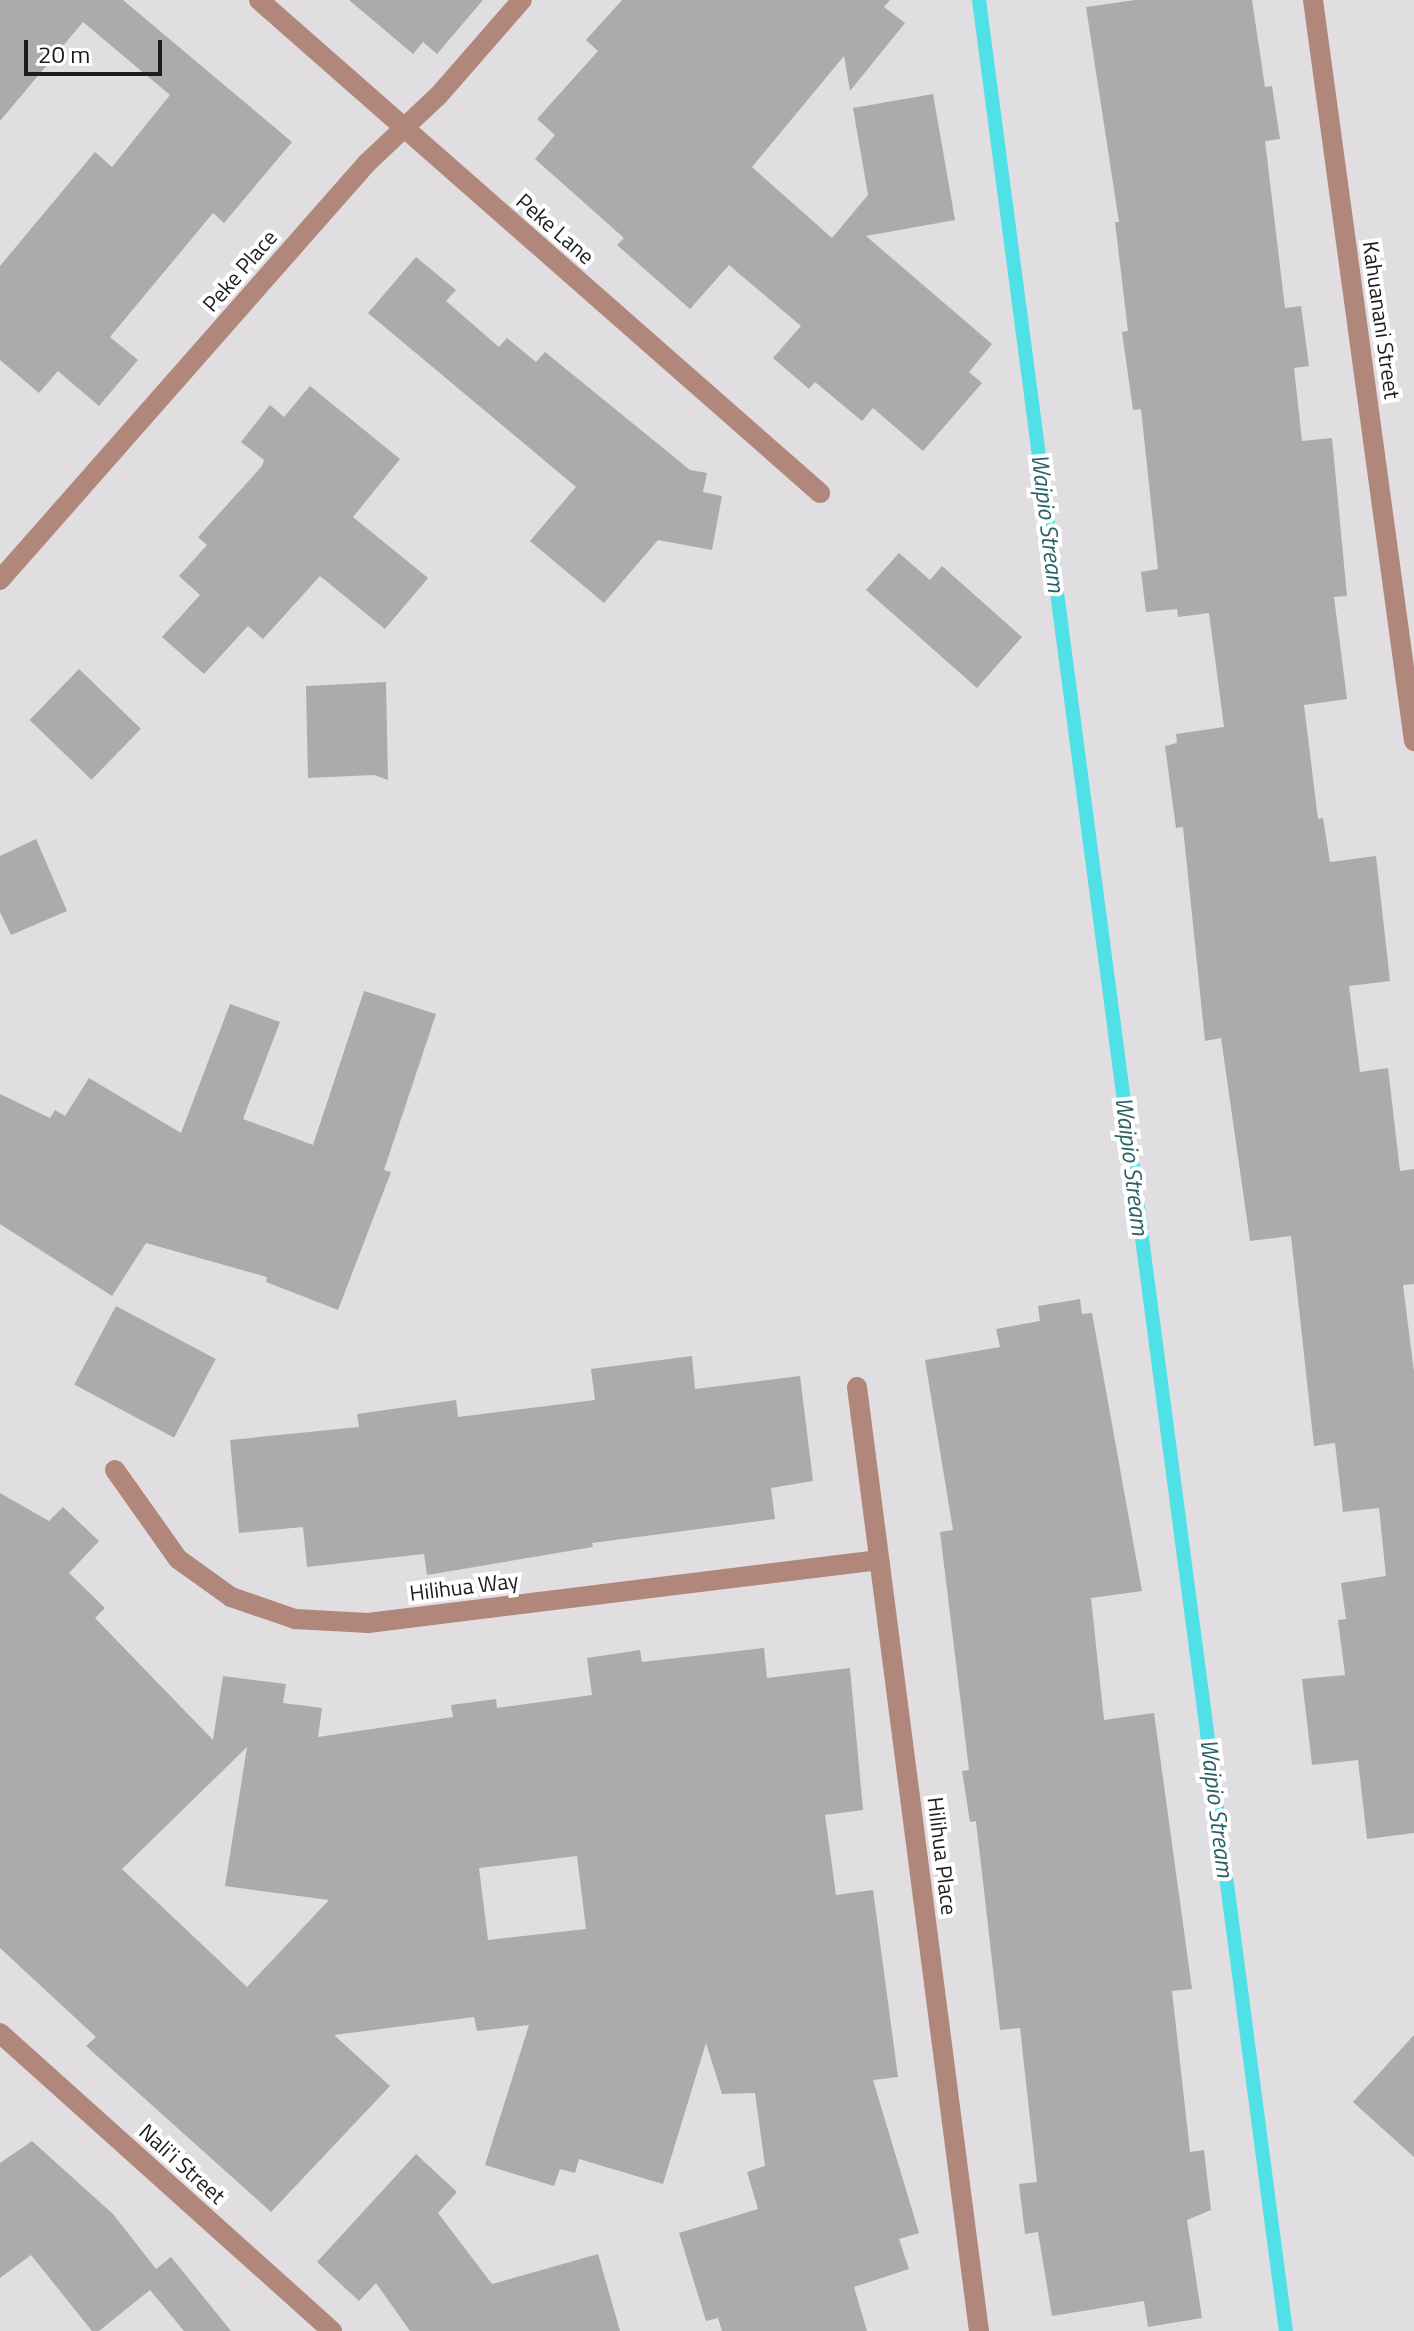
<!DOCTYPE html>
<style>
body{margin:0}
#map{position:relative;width:1414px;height:2331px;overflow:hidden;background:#e0dee1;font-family:"Titillium Web",sans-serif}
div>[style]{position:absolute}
.stream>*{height:14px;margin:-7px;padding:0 7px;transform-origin:7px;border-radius:7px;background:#4fe0e8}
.building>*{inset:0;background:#abaaad;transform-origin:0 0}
.minor>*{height:20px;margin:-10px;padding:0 10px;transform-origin:10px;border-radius:10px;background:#b0877a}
span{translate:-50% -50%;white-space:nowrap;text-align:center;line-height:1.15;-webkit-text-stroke:8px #fff;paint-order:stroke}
.street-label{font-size:22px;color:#1d1d1e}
.water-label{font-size:24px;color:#276165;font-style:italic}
.scale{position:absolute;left:24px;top:40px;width:138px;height:36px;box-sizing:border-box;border:4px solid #1d1d1e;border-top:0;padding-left:10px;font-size:24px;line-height:28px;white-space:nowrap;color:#1d1d1e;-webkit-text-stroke:6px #fff;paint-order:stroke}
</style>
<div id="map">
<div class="stream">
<i style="left:979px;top:0;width:2351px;rotate:82.5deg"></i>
</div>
<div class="building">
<i style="clip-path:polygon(0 0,123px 0,292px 142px,224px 223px,213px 213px,110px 337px,138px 360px,99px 406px,58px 371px,39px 393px,0 360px,0 266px,95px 152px,112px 167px,170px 95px,83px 22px,0 121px)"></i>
<i style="clip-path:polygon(349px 0,483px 0,437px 54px,423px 42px,413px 54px)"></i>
<i style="clip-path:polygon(622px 0,890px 0,884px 7px,905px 23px,850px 91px,844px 56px,752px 167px,832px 238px,868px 195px,853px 108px,933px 94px,955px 220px,866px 236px,992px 344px,969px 372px,982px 383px,923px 451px,873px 408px,862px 421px,815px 382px,809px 389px,773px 358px,801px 326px,729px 265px,690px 309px,617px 245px,624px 238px,535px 159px,555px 135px,537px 119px,598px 51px,586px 40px)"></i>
<i style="clip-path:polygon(1135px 0,1252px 0,1265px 87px,1272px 86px,1280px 139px,1265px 141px,1285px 308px,1301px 306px,1309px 366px,1294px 368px,1302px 441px,1332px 438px,1347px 596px,1334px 597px,1347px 699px,1304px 705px,1318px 819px,1323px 818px,1330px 862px,1376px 856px,1390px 981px,1349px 986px,1360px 1072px,1388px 1068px,1400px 1171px,1414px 1169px,1414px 1284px,1403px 1285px,1414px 1372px,1414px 1833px,1367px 1839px,1358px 1760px,1312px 1765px,1302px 1679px,1345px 1675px,1338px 1620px,1346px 1619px,1341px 1583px,1386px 1576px,1379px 1508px,1343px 1512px,1335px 1443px,1314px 1446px,1291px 1236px,1250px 1241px,1221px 1038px,1205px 1041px,1183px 827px,1176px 828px,1165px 746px,1177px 743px,1176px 734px,1224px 727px,1209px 613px,1178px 617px,1177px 609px,1146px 612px,1141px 572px,1158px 569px,1141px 409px,1133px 410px,1122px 332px,1128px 331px,1115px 222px,1119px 222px,1086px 7px)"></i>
<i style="clip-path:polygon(416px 257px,456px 290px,446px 301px,499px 347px,507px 338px,536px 362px,545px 352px,690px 470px,707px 473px,703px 492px,722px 496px,712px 550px,658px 540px,604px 603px,530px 541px,576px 487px,368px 313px)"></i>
<i style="clip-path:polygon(310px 386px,400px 459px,353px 517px,428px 578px,385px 629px,320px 576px,263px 639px,248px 626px,204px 674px,162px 637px,200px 595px,179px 576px,207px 545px,198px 537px,262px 466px,264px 460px,241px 442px,270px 405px,284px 417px)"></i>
<i style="clip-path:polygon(899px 553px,930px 580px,942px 566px,1022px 637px,977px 688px,866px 590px)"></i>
<i style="left:79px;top:669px;width:86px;height:71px;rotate:44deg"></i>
<i style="clip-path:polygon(386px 682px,388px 780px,374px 775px,308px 778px,306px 686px)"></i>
<i style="clip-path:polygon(36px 839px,67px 911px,11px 935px,0 912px,0 856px)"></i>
<i style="clip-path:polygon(364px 991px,436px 1014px,384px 1170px,391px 1172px,338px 1310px,266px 1282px,267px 1277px,146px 1243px,112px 1296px,0 1224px,0 1094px,50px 1118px,55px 1110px,65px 1116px,89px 1078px,181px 1133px,230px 1004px,280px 1022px,243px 1119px,313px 1145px)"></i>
<i style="clip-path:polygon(1080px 1299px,1082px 1314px,1092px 1313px,1142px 1591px,1091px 1598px,1104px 1720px,1154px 1713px,1192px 1989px,1172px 1991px,1190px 2152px,1204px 2150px,1211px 2210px,1187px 2220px,1202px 2318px,1148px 2327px,1144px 2301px,1052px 2316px,1038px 2232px,1025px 2234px,1019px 2184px,1037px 2182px,1020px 2028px,1000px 2030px,976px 1821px,970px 1822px,962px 1771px,969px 1770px,940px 1532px,953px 1530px,925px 1360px,1000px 1347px,996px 1329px,1040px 1321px,1038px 1306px)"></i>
<i style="left:116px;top:1306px;width:113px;height:89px;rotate:28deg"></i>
<i style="clip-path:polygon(692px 1356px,695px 1389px,800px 1376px,813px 1481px,771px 1488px,775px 1519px,592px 1543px,593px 1547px,427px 1575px,424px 1554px,307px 1567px,303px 1527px,239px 1533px,230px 1440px,359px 1427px,357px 1414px,456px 1400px,458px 1417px,595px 1400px,591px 1369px)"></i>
<i style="clip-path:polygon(evenodd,0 1493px,49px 1521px,63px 1507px,99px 1541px,69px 1573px,105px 1608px,95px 1618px,213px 1740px,223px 1676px,286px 1684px,283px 1703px,322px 1708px,318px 1737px,453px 1717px,451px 1705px,496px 1699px,497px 1708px,592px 1695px,587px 1658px,640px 1650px,642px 1662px,764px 1648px,767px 1678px,850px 1668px,863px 1810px,825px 1815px,836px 1895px,873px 1890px,898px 2077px,873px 2080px,919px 2233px,899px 2239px,909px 2269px,854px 2287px,867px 2331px,722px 2331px,718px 2318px,706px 2321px,679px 2233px,758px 2209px,747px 2172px,765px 2166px,755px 2093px,722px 2094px,706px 2043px,663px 2184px,579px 2159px,575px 2173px,560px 2169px,554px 2186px,485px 2165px,529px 2025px,477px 2031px,474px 2017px,334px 2035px,390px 2086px,271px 2212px,86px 2046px,96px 2037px,0 1948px,0 1493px,247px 1747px,225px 1886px,329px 1900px,247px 1987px,122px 1869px,247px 1747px,0 1493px,577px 1856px,586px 1929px,488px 1940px,479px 1868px,577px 1856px)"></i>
<i style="clip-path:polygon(1414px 2035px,1414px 2157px,1353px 2102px)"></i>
<i style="clip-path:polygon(32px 2141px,113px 2214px,156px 2269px,171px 2257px,231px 2331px,184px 2331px,150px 2290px,99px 2331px,92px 2331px,31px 2255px,0 2278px,0 2163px)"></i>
<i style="clip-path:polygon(416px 2154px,457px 2192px,438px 2213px,492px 2284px,598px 2254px,620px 2331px,410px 2331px,376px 2283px,359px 2301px,317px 2262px)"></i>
</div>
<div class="minor">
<i style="left:259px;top:0;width:747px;rotate:41.31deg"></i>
<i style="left:1313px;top:0;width:748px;rotate:82.24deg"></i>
<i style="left:0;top:580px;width:555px;rotate:-48.65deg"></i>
<i style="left:367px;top:163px;width:99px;rotate:-43.4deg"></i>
<i style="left:439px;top:95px;width:126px;rotate:-48.9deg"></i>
<i style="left:857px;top:1387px;width:952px;rotate:82.64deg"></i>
<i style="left:115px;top:1470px;width:109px;rotate:54.7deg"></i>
<i style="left:178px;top:1559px;width:65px;rotate:35.6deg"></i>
<i style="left:231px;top:1597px;width:68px;rotate:19deg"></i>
<i style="left:295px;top:1619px;width:73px;rotate:3.1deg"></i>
<i style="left:368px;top:1623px;width:515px;rotate:-7.03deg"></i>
<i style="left:0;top:2033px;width:446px;rotate:41.9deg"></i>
</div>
<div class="street-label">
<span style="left:555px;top:229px;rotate:41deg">Peke Lane</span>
<span style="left:240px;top:271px;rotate:-49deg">Peke Place</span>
<span style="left:1381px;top:320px;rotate:82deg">Kahuanani Street</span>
<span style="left:464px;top:1587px;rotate:-7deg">Hilihua Way</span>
<span style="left:942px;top:1856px;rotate:83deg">Hilihua Place</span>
<span style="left:182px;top:2164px;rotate:42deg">Nali'i Street</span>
</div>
<div class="water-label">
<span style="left:1048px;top:523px;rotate:83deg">Waipio Stream</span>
<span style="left:1132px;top:1166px;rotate:83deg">Waipio Stream</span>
<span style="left:1217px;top:1808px;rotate:83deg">Waipio Stream</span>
</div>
<div class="scale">20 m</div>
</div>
